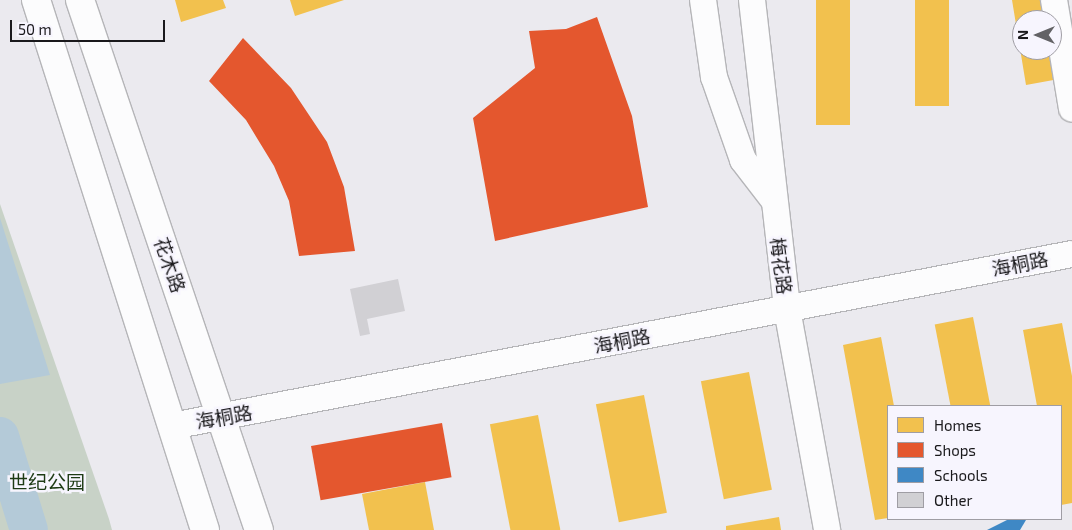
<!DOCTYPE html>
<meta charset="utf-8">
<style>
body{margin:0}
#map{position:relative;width:1072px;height:530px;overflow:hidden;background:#ebeaef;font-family:"Exo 2","Noto Sans SC",sans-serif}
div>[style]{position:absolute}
.green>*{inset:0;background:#c8d2c7}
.water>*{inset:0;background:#b4cad8}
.homes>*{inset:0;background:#f2c14e;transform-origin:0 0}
.shops>*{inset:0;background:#e4572e;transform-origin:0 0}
.schools>*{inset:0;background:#3f88c5}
.river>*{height:38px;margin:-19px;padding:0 19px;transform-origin:19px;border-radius:19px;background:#b4cad8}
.building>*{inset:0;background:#d1d0d4}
.roads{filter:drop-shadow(1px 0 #b5b5b8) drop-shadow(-1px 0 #b5b5b8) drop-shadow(0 1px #b5b5b8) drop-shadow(0 -1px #b5b5b8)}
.minor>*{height:26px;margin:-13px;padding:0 13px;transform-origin:13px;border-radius:13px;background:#fcfcfd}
.major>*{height:28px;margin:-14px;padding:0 14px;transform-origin:14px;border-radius:14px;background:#fcfcfd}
span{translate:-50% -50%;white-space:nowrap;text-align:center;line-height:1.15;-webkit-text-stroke:5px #f7f5fe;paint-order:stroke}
.street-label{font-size:19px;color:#1a191c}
.park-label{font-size:19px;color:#1e3b15}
.legend{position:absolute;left:887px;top:405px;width:175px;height:115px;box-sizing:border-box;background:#f7f5fe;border:1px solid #9f9da4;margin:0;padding:6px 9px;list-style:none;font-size:15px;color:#1a191c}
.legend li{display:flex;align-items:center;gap:10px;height:25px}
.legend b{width:25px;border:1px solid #9f9da4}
.north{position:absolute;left:1012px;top:10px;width:50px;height:50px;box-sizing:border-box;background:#f7f5fe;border:1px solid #9f9da4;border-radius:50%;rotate:270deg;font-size:14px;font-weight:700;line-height:20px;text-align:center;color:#1a191c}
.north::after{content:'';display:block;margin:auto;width:18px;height:22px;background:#636266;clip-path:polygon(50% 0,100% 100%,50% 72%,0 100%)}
.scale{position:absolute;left:10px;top:20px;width:155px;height:22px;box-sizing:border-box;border:2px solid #1a191c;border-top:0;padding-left:6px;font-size:15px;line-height:18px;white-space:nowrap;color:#1a191c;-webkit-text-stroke:4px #f7f5fe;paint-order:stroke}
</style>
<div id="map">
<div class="green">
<i style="clip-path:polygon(0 204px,109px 519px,112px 530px,0 530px)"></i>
</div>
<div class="water">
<i style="clip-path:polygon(0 218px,50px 375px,0 384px)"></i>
</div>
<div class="homes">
<i style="clip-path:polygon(175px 0,223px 0,226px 8px,181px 22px)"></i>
<i style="clip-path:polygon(290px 0,344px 0,295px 16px)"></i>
<i style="left:816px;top:0;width:34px;height:125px"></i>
<i style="left:915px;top:0;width:34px;height:106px"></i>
<i style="clip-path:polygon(1012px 0,1046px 0,1049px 20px,1022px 20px,1022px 50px,1052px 50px,1059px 79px,1026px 85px)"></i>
<i style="left:973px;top:317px;width:91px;height:39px;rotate:79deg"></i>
<i style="clip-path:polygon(1062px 323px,1072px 376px,1072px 503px,1061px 505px,1061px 406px,1037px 406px,1023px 330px)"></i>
<i style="clip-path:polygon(881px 337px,894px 406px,888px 406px,888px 518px,875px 520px,843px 345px)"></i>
<i style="left:749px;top:372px;width:120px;height:49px;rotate:79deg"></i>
<i style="left:644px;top:395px;width:120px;height:49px;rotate:79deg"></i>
<i style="left:538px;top:415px;width:117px;height:49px;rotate:79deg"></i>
<i style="clip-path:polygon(425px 482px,434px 530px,369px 530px,362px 494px)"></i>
<i style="clip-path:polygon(779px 517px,781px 530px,726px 530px,726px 526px)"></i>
</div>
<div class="shops">
<i style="clip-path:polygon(597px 17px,632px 116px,648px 207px,495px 241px,473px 118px,535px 68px,529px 31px,566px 29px)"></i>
<i style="clip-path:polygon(243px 38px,291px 88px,327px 142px,344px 187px,355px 251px,299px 256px,289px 201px,274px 166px,246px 120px,209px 81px)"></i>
<i style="left:442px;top:423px;width:55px;height:133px;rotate:80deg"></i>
</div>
<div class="schools">
<i style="clip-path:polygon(1009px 519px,1026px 520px,1020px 530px,987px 530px)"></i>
</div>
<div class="river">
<i style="left:0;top:436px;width:98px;rotate:72.9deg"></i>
</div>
<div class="building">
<i style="clip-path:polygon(398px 279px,405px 311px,367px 319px,370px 334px,360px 336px,350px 289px)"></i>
</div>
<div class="roads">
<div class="minor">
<i style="left:703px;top:0;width:78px;rotate:81.9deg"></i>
<i style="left:714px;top:77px;width:88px;rotate:70.7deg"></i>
<i style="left:743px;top:160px;width:49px;rotate:52.4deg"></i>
<i style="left:752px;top:0;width:311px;rotate:83.5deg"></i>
<i style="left:787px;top:309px;width:225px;rotate:79.7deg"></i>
<i style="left:1054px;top:0;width:110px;rotate:80.6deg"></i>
<i style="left:172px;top:426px;width:916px;rotate:-10.82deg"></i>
</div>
<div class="major">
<i style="left:36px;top:0;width:556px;rotate:72.31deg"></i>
<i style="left:80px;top:0;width:559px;rotate:71.34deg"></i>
</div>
</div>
<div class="street-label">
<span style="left:1020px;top:264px;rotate:-11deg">海桐路</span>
<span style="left:170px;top:265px;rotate:71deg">花木路</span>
<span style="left:781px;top:266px;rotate:82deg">梅花路</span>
<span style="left:622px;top:341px;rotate:-11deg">海桐路</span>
<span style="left:224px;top:417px;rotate:-10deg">海桐路</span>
</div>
<div class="park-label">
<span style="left:47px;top:482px">世纪公园</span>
</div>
<ul class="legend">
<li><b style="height:14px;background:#f2c14e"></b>Homes</li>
<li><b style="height:14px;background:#e4572e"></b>Shops</li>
<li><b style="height:14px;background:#3f88c5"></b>Schools</li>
<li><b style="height:14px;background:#d1d0d4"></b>Other</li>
</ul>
<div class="north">N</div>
<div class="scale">50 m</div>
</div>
